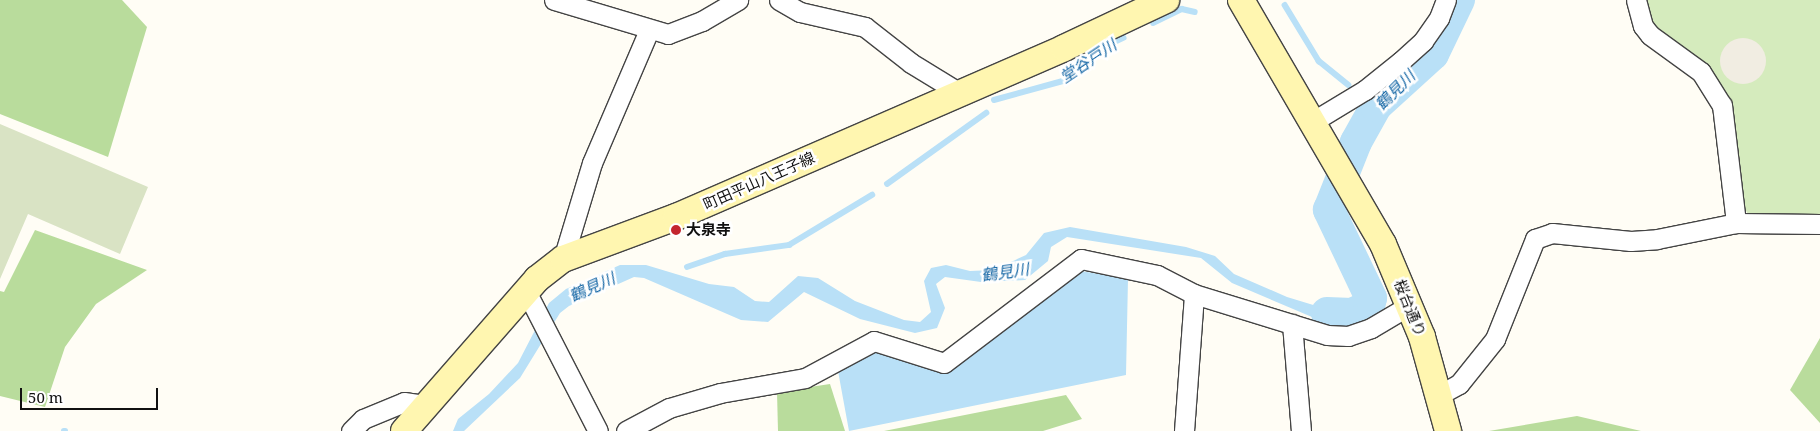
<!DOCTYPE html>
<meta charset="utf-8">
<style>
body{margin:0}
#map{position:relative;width:1820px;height:431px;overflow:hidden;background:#fffdf5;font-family:"Noto Serif","Noto Sans JP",serif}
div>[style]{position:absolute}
.green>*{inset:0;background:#d5ebbd}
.forest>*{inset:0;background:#b9dc9c}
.cemetery>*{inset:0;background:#d9e3c4}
.plaza>*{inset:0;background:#f1ede2}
.round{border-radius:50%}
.water>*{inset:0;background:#b9e0f7}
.stream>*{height:5.5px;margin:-2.75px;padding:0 2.75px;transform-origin:2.75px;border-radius:2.75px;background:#b9e0f7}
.river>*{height:32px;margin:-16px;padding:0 16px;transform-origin:16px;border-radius:16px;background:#b9e0f7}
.roads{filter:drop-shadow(1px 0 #444) drop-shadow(-1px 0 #444) drop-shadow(0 1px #444) drop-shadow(0 -1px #444)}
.street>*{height:19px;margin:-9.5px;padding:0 9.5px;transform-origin:9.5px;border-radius:9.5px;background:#fff}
.secondary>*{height:26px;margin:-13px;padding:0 13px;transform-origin:13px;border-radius:13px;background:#fff6b0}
.dots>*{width:14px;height:14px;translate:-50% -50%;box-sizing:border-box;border:2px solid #fff;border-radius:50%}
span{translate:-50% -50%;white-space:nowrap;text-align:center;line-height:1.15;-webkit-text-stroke:5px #fff;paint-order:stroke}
.street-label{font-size:15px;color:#111}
.poi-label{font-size:15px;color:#111;font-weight:700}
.left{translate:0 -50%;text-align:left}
.water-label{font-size:16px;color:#1768a6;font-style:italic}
.scale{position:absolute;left:20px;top:388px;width:138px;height:22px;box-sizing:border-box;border:2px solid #111;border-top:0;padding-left:6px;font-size:15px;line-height:18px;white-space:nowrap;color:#111;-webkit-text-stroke:4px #fff;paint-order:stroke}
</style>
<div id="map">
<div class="green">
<i style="clip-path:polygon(1644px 0,1820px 0,1820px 216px,1748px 214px,1743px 206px,1736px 131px,1730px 104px,1716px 76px,1652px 23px)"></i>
</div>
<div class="forest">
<i style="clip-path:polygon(0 0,122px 0,147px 27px,108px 157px,0 114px)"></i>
<i style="clip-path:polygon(35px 230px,147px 270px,96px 304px,65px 347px,45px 407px,0 396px,0 291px,4px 292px)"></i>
<i style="clip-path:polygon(1820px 338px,1820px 423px,1790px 390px)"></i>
<i style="clip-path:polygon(830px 384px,845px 431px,778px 431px,777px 392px)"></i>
<i style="clip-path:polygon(1066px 395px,1082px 419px,1043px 431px,884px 431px)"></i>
<i style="clip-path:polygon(1577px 416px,1641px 431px,1489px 431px)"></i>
</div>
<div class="cemetery">
<i style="clip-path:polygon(0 124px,148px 187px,120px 254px,28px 214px,0 279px)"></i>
</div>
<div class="plaza">
<i class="round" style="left:1720px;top:38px;width:46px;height:46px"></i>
</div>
<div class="water">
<i style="clip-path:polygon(1070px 227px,1186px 247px,1215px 256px,1234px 274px,1287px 297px,1333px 311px,1349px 308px,1367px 300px,1373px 310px,1354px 321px,1340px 323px,1312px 317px,1232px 283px,1201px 258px,1067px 237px,1051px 247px,1048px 261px,1025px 280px,981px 282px,945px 277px,936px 284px,945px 308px,937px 328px,915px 333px,860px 319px,804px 292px,768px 322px,741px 320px,644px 278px,634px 277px,569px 306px,560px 313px,520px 378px,464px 431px,453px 431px,458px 419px,489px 394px,518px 363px,549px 303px,566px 289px,620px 265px,646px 265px,709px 284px,734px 287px,755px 301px,769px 302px,798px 276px,818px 278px,855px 301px,904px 320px,920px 322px,931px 312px,924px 281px,931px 268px,946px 265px,970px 271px,993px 270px,1026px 255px,1044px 233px)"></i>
<i style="clip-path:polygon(1081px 271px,1128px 279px,1126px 375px,849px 431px,838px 371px,873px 352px,948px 372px)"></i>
</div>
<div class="stream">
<i style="left:1285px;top:5px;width:66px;rotate:58.7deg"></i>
<i style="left:1319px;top:61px;width:38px;rotate:39deg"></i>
<i style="left:1153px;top:23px;width:32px;rotate:-26deg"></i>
<i style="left:1182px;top:9px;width:13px;rotate:13deg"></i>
<i style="left:994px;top:100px;width:72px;rotate:-15.4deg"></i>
<i style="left:1063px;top:81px;width:58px;rotate:-38.7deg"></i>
<i style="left:1108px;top:45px;width:17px;rotate:-25deg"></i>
<i style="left:1369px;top:102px;width:8px;rotate:30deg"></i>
<i style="left:887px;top:184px;width:122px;rotate:-35.6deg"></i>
<i style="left:687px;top:267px;width:40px;rotate:-18.9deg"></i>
<i style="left:725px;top:254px;width:65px;rotate:-8deg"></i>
<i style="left:789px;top:245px;width:97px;rotate:-31.1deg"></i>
<i style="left:64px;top:431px;width:1px"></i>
</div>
<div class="river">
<i style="left:1327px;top:313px;width:25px;rotate:2deg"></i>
<i style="left:1352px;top:314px;width:19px;rotate:-25deg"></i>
<i style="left:1369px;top:306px;width:8px;rotate:-76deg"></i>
<i style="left:1371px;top:298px;width:98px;rotate:-115.5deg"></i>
<i style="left:1329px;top:210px;width:73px;rotate:-68.3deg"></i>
<i style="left:1356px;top:142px;width:41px;rotate:-60.9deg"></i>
<i style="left:1376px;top:106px;width:77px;rotate:-42.4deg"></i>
<i style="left:1433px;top:54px;width:60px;rotate:-64.3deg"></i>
</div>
<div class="roads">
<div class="street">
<i style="left:554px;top:0;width:119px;rotate:16.6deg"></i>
<i style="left:668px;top:34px;width:36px;rotate:-21deg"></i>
<i style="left:702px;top:21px;width:42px;rotate:-30.3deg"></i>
<i style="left:779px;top:0;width:24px;rotate:30deg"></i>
<i style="left:800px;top:12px;width:67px;rotate:13deg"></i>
<i style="left:865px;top:27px;width:58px;rotate:38deg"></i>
<i style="left:911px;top:63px;width:57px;rotate:31.5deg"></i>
<i style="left:1636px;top:0;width:27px;rotate:75deg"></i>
<i style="left:1643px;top:26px;width:11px;rotate:52deg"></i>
<i style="left:1650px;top:35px;width:63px;rotate:36deg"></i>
<i style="left:1701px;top:72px;width:39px;rotate:58deg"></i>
<i style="left:1722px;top:105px;width:119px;rotate:83.2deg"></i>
<i style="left:1312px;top:122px;width:62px;rotate:-31.1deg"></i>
<i style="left:1365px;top:90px;width:46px;rotate:-38.9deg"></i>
<i style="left:1401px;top:61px;width:30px;rotate:-42deg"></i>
<i style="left:1423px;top:41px;width:28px;rotate:-55deg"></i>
<i style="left:1439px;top:18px;width:19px;rotate:-69deg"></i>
<i style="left:563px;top:259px;width:100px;rotate:-73.2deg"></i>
<i style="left:592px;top:163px;width:145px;rotate:-66.8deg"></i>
<i style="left:526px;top:291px;width:157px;rotate:62.8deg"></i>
<i style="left:1292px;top:324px;width:107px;rotate:85.2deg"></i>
<i style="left:1439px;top:395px;width:23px;rotate:-29deg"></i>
<i style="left:1459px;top:384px;width:58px;rotate:-51.3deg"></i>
<i style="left:1495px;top:339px;width:108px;rotate:-68.2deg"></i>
<i style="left:1535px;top:239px;width:18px;rotate:-19deg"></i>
<i style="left:1552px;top:233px;width:79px;rotate:5.8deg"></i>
<i style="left:1631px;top:241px;width:26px;rotate:-4deg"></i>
<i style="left:1657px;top:239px;width:81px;rotate:-11.4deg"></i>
<i style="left:1736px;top:223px;width:84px;rotate:0.7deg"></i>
<i style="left:351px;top:431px;width:17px;rotate:-45deg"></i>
<i style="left:363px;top:419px;width:44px;rotate:-22.5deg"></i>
<i style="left:404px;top:402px;width:22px;rotate:8deg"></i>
<i style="left:626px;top:431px;width:49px;rotate:-28.1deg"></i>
<i style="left:669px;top:408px;width:53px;rotate:-16.4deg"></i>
<i style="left:720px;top:393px;width:86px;rotate:-10deg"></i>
<i style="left:805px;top:378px;width:78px;rotate:-28.2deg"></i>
<i style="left:874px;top:341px;width:73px;rotate:17.4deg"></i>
<i style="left:944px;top:363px;width:172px;rotate:-37.2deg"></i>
<i style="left:1081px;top:259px;width:78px;rotate:11.9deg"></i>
<i style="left:1157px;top:275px;width:42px;rotate:27.2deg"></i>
<i style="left:1184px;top:431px;width:137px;rotate:-85.8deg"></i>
<i style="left:1194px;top:294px;width:139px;rotate:17.1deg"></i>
<i style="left:1327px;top:335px;width:21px;rotate:3deg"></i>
<i style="left:1348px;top:336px;width:24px;rotate:-19deg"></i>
<i style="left:1371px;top:328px;width:45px;rotate:-30.5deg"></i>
</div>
<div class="secondary">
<i style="left:1241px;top:0;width:282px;rotate:59.8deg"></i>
<i style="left:1383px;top:244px;width:101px;rotate:67.2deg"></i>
<i style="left:1422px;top:337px;width:98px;rotate:74.5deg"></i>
<i style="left:404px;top:431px;width:202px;rotate:-48.8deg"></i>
<i style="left:537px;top:279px;width:33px;rotate:-38deg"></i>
<i style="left:563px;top:259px;width:121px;rotate:-20.4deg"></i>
<i style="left:676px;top:217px;width:423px;rotate:-23.5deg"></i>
<i style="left:1064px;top:48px;width:113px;rotate:-25.2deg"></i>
</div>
</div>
<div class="dots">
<i style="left:676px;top:230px;background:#c4262e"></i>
</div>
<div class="street-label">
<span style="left:759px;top:181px;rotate:-24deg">町田平山八王子線</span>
<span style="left:1410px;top:308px;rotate:68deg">桜台通り</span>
</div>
<div class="poi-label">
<span class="left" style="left:686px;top:230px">大泉寺</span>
</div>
<div class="water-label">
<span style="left:1088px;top:61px;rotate:-34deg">堂谷戸川</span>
<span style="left:1395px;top:90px;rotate:-45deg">鶴見川</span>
<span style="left:1005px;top:272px;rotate:-8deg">鶴見川</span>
<span style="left:592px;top:287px;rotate:-24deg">鶴見川</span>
</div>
<div class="scale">50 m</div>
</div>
